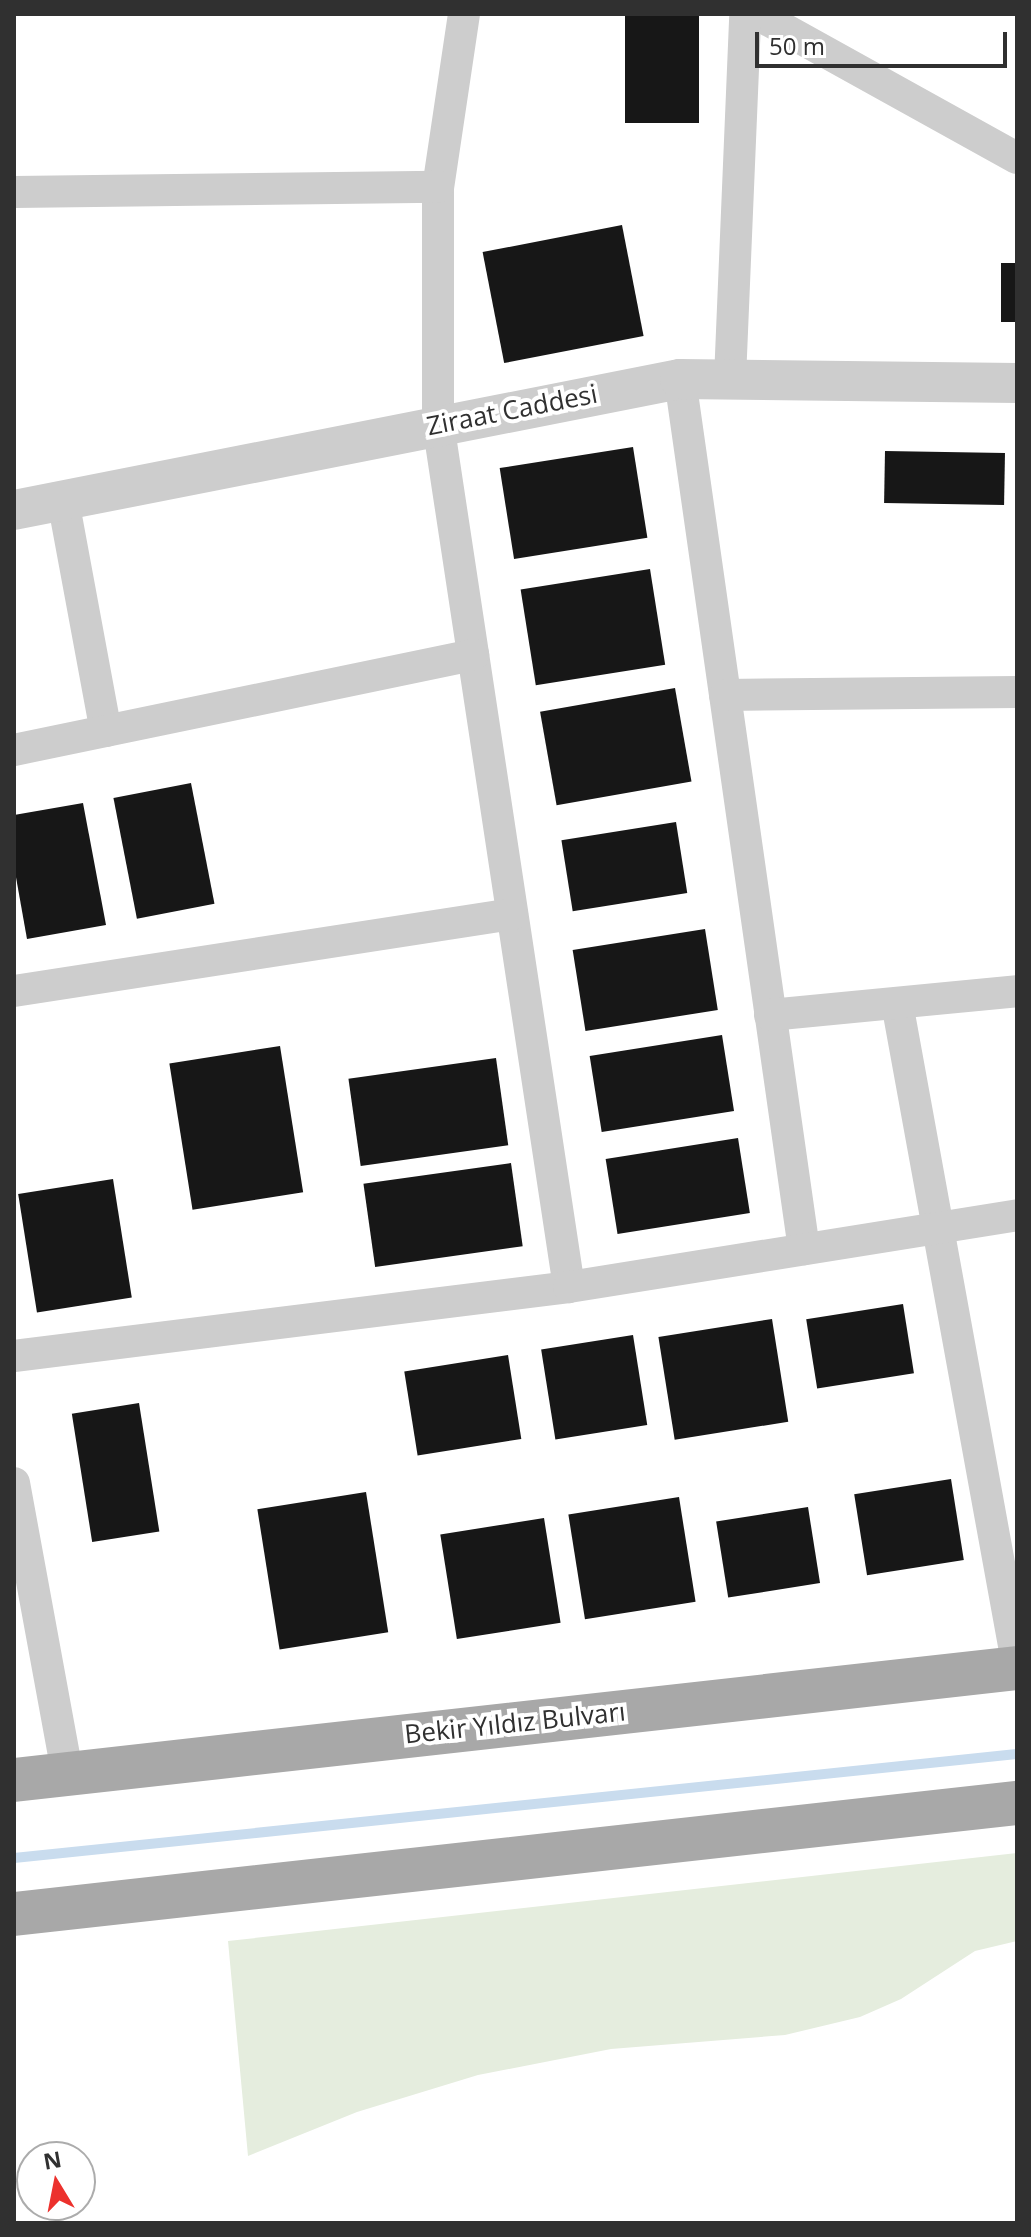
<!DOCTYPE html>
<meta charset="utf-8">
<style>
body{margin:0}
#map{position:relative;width:1031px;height:2237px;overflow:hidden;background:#fff;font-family:"Open Sans",sans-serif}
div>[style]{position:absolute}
.green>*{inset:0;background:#e5edde}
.stream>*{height:10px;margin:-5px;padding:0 5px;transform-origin:5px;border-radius:5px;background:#c9dcee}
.building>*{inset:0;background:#171717;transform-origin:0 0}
.minor>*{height:32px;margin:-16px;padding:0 16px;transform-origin:16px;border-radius:16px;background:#cdcdcd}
.tertiary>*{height:40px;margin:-20px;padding:0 20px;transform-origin:20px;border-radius:20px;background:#cdcdcd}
.primary>*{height:44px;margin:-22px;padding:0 22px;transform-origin:22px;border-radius:22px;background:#a8a8a8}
span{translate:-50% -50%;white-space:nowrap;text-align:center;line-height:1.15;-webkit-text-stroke:8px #fff;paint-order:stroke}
.street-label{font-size:26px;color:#303030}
.frame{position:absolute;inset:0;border:16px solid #303030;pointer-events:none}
.north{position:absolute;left:16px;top:2141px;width:80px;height:80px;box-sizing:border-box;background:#fff;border:2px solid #acacac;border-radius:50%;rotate:350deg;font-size:22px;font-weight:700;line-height:32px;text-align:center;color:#303030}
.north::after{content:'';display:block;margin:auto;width:28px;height:36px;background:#ec312d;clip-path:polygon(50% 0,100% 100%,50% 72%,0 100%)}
.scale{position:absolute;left:755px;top:32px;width:252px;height:36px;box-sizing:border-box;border:4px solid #303030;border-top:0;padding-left:10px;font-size:24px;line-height:28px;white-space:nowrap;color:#303030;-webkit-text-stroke:6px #fff;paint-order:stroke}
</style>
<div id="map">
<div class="green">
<i style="clip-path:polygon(1017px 1853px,1017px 1941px,975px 1951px,901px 1999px,860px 2017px,785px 2035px,611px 2049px,478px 2075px,357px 2112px,248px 2156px,228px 1941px)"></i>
</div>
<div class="stream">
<i style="left:14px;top:1858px;width:1008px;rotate:-5.92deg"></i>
</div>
<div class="building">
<i style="left:625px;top:14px;width:74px;height:109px"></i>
<i style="left:622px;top:225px;width:113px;height:142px;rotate:79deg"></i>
<i style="left:1001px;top:263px;width:16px;height:59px"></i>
<i style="left:633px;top:447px;width:92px;height:135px;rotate:81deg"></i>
<i style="left:885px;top:451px;width:120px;height:52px;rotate:1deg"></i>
<i style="left:650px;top:569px;width:97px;height:131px;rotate:81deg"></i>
<i style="left:675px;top:688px;width:95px;height:137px;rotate:80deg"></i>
<i style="left:191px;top:783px;width:123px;height:79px;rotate:79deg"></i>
<i style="clip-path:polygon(83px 803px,106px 925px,27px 939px,14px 866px,14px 815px)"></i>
<i style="left:676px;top:822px;width:72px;height:116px;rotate:81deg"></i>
<i style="left:705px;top:929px;width:82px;height:134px;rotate:81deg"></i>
<i style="left:722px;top:1035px;width:77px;height:134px;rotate:81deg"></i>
<i style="left:280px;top:1046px;width:148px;height:112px;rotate:81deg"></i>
<i style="left:496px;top:1058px;width:88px;height:149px;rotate:82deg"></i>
<i style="left:738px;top:1138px;width:76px;height:134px;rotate:81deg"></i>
<i style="left:511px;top:1163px;width:84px;height:149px;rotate:82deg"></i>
<i style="left:113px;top:1179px;width:120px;height:96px;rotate:81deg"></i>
<i style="left:903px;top:1304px;width:70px;height:98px;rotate:81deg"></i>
<i style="left:772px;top:1319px;width:104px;height:115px;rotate:81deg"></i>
<i style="left:633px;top:1335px;width:91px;height:93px;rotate:81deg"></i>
<i style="left:508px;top:1355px;width:85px;height:105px;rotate:81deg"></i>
<i style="left:139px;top:1403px;width:130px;height:68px;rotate:81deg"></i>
<i style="left:951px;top:1479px;width:82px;height:98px;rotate:81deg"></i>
<i style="left:366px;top:1492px;width:142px;height:110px;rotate:81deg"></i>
<i style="left:679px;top:1497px;width:106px;height:112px;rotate:81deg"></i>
<i style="left:808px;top:1507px;width:77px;height:93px;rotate:81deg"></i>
<i style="left:544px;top:1518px;width:106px;height:105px;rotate:81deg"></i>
</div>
<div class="minor">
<i style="left:464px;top:14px;width:175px;rotate:98.5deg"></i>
<i style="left:438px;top:187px;width:236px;rotate:90deg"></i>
<i style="left:438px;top:423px;width:874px;rotate:81.38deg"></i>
<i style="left:757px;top:14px;width:297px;rotate:29deg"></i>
<i style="left:14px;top:192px;width:424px;rotate:-0.7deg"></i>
<i style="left:680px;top:379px;width:879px;rotate:81.89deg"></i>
<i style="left:730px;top:379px;width:365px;rotate:-87.6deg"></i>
<i style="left:63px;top:500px;width:235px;rotate:79.5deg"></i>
<i style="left:725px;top:695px;width:292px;rotate:-0.6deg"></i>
<i style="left:14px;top:750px;width:469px;rotate:-11.7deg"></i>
<i style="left:14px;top:991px;width:504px;rotate:-8.79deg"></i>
<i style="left:897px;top:1003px;width:670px;rotate:79.68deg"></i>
<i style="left:770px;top:1015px;width:248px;rotate:-5.5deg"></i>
<i style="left:14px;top:1356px;width:559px;rotate:-7.09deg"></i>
<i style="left:569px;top:1287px;width:454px;rotate:-9.1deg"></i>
<i style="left:14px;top:1483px;width:294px;rotate:79.6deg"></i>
</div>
<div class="tertiary">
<i style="left:14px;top:510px;width:679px;rotate:-11.13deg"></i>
<i style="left:680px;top:379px;width:337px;rotate:0.7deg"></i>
</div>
<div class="primary">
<i style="left:14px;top:1780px;width:1009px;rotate:-6.37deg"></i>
<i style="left:14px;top:1914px;width:1009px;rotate:-6.32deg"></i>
</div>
<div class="street-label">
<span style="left:512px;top:410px;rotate:-11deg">Ziraat Caddesi</span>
<span style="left:515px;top:1723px;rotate:-6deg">Bekir Yıldız Bulvarı</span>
</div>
<div class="frame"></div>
<div class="north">N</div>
<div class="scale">50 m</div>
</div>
